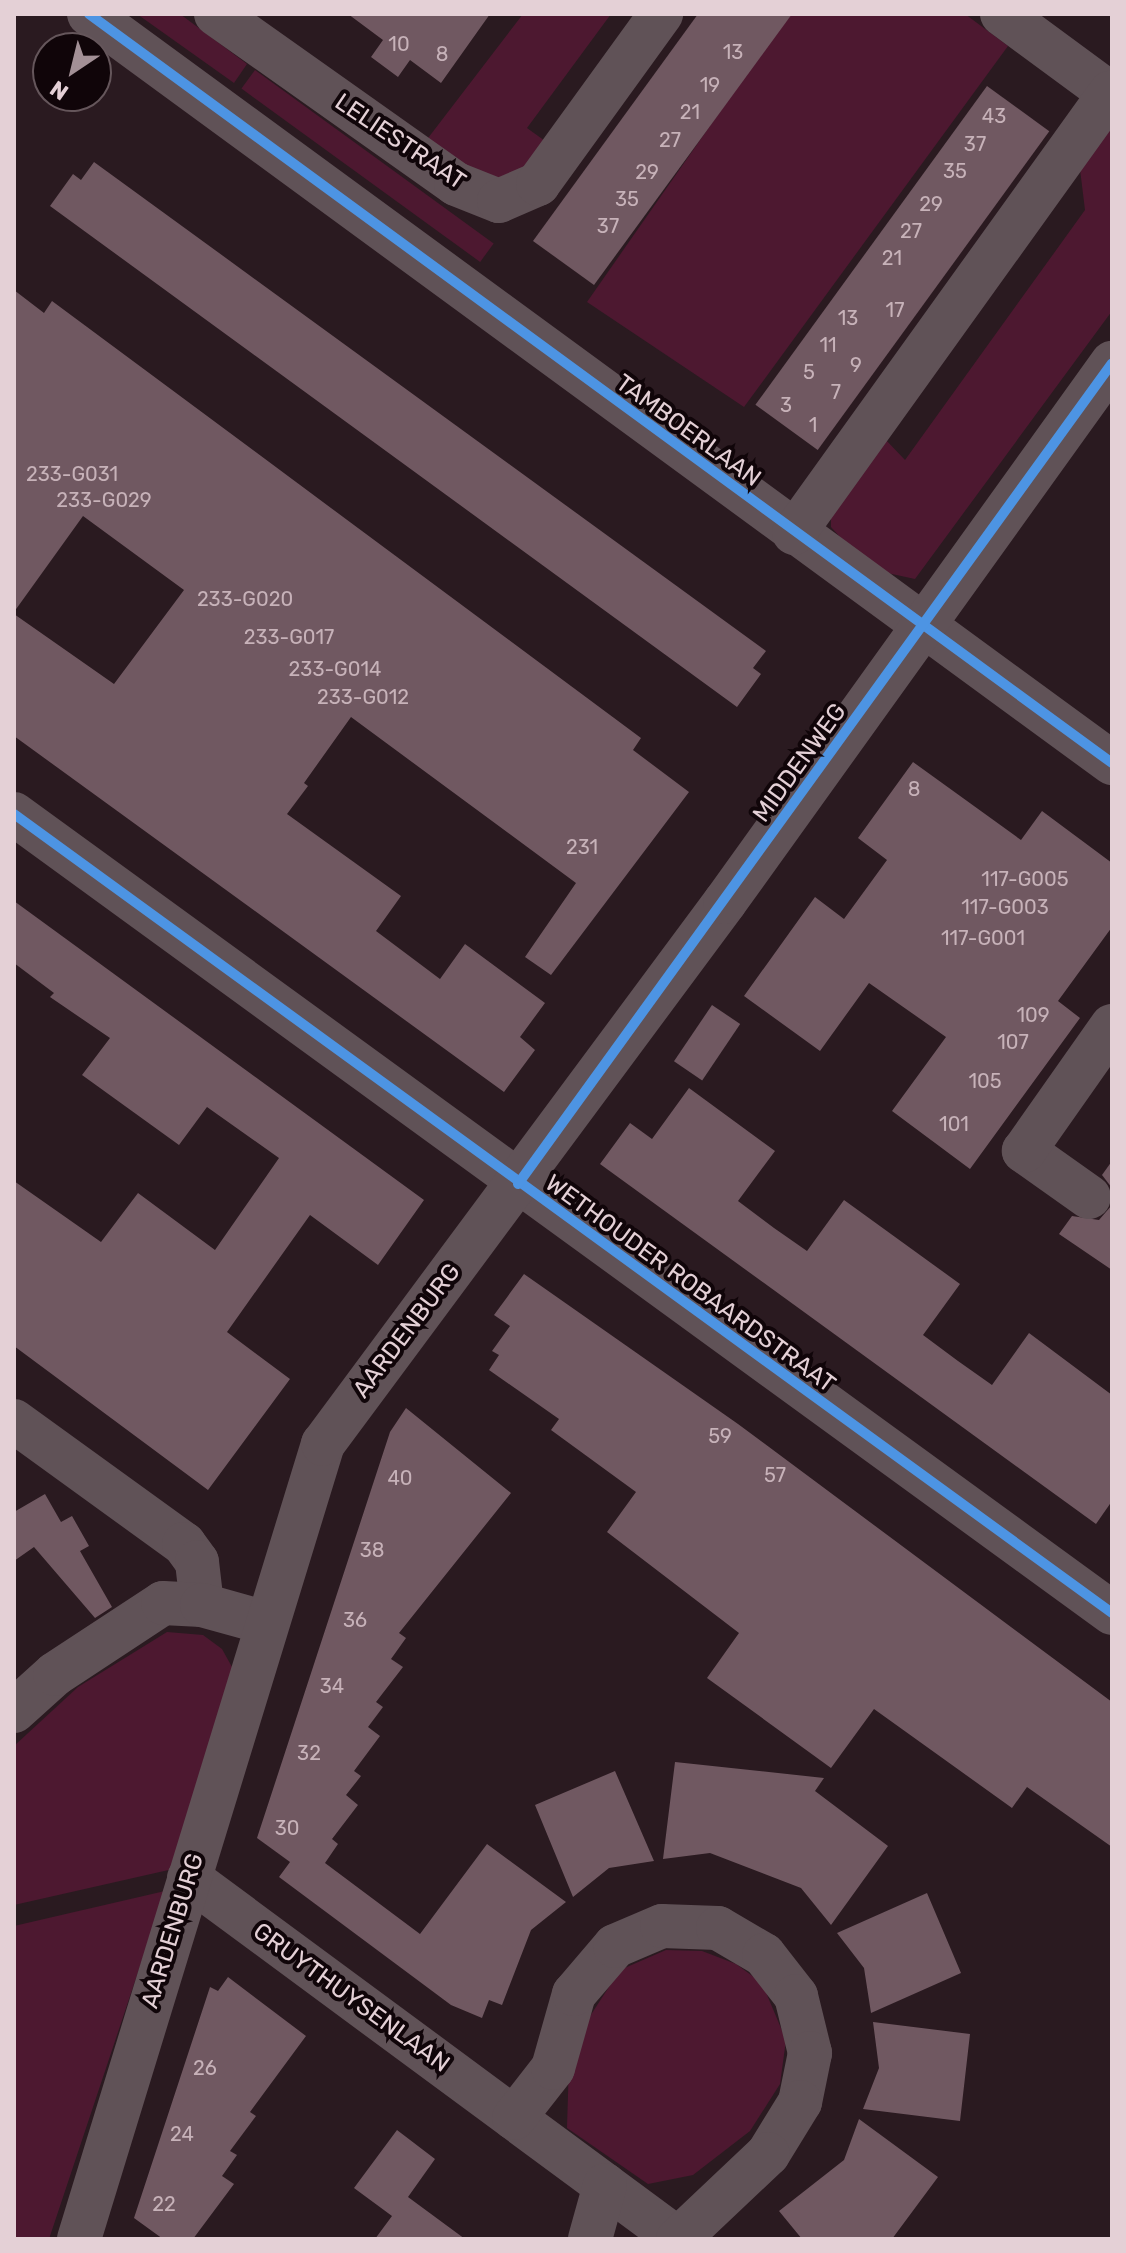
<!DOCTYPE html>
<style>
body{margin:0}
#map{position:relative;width:1126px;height:2253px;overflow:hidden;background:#2a1a20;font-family:Rubik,sans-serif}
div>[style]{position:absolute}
.green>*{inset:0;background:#4d1830;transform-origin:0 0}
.building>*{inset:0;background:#705861;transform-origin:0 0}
.street>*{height:44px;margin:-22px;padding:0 22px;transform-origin:22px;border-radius:22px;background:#605257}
.cycleway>*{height:10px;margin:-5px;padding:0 5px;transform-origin:5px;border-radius:5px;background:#4d94e3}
span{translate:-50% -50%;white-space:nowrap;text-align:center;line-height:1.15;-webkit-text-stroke:8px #100509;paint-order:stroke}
.number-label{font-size:20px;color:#c7b2b9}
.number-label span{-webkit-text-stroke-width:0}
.street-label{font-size:24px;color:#e4d0d6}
.frame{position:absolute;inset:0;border:16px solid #e4d0d6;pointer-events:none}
.north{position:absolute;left:32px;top:32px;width:80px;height:80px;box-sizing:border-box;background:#100509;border:2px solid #65565b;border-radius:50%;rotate:215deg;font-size:22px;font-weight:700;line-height:32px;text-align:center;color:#e4d0d6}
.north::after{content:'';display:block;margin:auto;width:28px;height:36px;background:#a39096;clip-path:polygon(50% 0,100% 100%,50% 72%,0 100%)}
</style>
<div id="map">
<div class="green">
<i style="clip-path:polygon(137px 14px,180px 14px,247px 64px,234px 83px)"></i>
<i style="clip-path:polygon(523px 14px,611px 14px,527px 128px,552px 146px,536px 165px,483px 183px,425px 142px)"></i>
<i style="clip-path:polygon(788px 14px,965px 14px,1008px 46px,744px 407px,587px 302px)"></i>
<i style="left:255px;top:70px;width:295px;height:23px;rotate:36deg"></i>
<i style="clip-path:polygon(1112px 122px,1112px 311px,915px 579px,869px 569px,831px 527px,831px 504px,885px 439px,905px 460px,1085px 210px,1079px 161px)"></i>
<i style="clip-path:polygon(167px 1632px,203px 1635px,222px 1649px,237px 1676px,173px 1869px,14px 1905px,14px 1746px,78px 1687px)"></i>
<i style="clip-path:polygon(165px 1891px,49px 2239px,14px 2239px,14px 1926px)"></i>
<i style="clip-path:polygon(666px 1950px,702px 1951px,736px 1964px,762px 1983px,786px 2040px,780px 2084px,750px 2131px,693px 2175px,648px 2184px,567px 2128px,569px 2062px,581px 2030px,620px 1970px)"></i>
</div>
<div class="building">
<i style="clip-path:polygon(348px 14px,490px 14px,441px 83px,410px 60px,398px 77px,371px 57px,383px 40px)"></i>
<i style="clip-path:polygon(698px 14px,792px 14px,594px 285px,533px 241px)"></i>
<i style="left:987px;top:86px;width:77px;height:394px;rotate:36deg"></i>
<i style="clip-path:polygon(94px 162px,766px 651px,753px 668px,761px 674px,737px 707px,50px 206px,73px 174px,81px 180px)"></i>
<i style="clip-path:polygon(14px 290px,44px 313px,52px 301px,641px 738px,633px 750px,689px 792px,551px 975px,525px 957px,576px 883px,351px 717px,304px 783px,308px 786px,287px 814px,401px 896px,376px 931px,440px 979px,465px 944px,545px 1003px,520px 1037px,535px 1050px,504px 1092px,14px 736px,14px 614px,114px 684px,184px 590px,83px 516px,14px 612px)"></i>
<i style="clip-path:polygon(913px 762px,1021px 840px,1042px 811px,1112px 863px,1112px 927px,1058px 1001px,1080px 1018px,970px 1169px,892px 1111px,946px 1037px,869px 983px,820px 1051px,744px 996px,815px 897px,844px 919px,887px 860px,858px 838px)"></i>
<i style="clip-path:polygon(14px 901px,424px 1200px,378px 1265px,310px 1215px,227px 1332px,290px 1379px,208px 1490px,14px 1346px,14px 1181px,101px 1242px,138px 1193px,215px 1250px,279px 1158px,207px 1107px,179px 1145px,82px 1075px,110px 1038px,50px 997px,54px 993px,14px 963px)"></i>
<i style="left:712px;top:1005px;width:34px;height:68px;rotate:34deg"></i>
<i style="clip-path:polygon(689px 1088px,775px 1151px,738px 1201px,774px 1228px,807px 1251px,844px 1200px,960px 1284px,923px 1335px,958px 1361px,992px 1385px,1029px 1333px,1112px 1395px,1112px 1501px,1096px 1524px,600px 1164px,630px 1123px,652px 1139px)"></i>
<i style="clip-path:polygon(1112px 1161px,1112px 1188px,1102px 1175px)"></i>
<i style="clip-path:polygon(1112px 1205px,1112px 1270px,1059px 1234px,1072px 1216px,1099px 1220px)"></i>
<i style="clip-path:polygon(524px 1274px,738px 1424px,1112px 1702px,1112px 1847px,1027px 1787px,1012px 1808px,874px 1709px,831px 1768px,707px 1678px,739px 1633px,607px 1532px,636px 1492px,551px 1430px,559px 1419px,489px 1370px,499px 1355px,492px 1351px,510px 1326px,494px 1315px)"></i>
<i style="clip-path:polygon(406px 1408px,511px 1493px,399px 1633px,406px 1638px,391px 1659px,403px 1667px,376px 1702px,383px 1707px,368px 1727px,380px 1736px,354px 1771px,361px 1776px,346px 1795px,358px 1805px,332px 1839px,338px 1844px,325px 1863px,420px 1934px,487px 1844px,566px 1902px,531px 1930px,502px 2005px,489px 2000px,482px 2018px,451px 2005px,279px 1877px,290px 1862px,257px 1838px,390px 1432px)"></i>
<i style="clip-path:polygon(45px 1494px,61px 1522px,72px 1516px,89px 1546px,80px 1551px,112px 1607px,95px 1618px,34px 1547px,14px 1561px,14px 1512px)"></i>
<i style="clip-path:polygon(675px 1762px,824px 1778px,815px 1791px,888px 1846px,831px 1925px,801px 1888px,710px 1853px,663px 1859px)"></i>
<i style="clip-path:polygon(615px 1771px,654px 1861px,609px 1868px,573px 1897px,535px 1805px)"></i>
<i style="clip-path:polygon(927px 1893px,961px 1973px,871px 2013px,864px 1968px,837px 1933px)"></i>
<i style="clip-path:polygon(228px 1977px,306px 2036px,250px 2112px,256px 2116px,230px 2151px,237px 2155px,222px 2176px,234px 2184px,193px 2239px,163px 2239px,134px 2218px,210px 1987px,218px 1991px)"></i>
<i style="clip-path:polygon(873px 2022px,970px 2034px,960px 2121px,863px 2109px,879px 2068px)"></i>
<i style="clip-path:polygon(859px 2119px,938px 2177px,892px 2239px,802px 2239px,779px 2211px,844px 2160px)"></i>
<i style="clip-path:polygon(397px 2130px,435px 2159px,408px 2197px,465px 2239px,375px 2239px,392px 2216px,354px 2188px)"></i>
</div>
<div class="street">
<i style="left:89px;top:14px;width:1268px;rotate:36.21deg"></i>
<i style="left:216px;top:14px;width:294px;rotate:35.3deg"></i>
<i style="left:456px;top:184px;width:46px;rotate:21.6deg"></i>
<i style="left:499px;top:201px;width:43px;rotate:-23.6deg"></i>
<i style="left:538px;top:184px;width:210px;rotate:-54.1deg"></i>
<i style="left:1002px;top:14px;width:137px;rotate:36.4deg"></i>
<i style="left:794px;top:533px;width:542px;rotate:-54.31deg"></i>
<i style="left:14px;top:814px;width:1358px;rotate:36.04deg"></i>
<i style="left:1089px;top:1197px;width:80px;rotate:-144.7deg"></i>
<i style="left:1024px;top:1151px;width:153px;rotate:-54.9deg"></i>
<i style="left:14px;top:1421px;width:210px;rotate:35.9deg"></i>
<i style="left:184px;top:1544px;width:22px;rotate:54deg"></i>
<i style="left:197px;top:1562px;width:43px;rotate:83.4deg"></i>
<i style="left:14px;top:1711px;width:55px;rotate:-42.1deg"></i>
<i style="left:55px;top:1674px;width:129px;rotate:-33.3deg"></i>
<i style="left:163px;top:1603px;width:39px;rotate:3deg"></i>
<i style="left:202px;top:1605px;width:67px;rotate:15.5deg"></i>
<i style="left:189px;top:1878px;width:608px;rotate:36.44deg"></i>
<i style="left:514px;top:2118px;width:63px;rotate:-52deg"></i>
<i style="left:553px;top:2068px;width:77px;rotate:-74.2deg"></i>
<i style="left:574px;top:1994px;width:63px;rotate:-49.5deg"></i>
<i style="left:615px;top:1946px;width:51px;rotate:-23.1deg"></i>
<i style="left:662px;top:1926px;width:56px;rotate:2deg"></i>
<i style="left:718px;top:1928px;width:53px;rotate:30.4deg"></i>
<i style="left:764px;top:1955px;width:52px;rotate:52deg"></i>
<i style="left:796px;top:1996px;width:59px;rotate:76.2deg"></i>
<i style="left:810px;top:2053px;width:50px;rotate:101.5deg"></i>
<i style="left:800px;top:2102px;width:61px;rotate:121.6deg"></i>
<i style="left:768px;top:2154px;width:124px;rotate:136.6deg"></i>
<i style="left:79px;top:2239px;width:832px;rotate:-72.94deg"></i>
<i style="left:323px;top:1444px;width:675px;rotate:-53.44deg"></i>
<i style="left:725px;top:902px;width:664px;rotate:-54.32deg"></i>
<i style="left:590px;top:2239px;width:56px;rotate:-74.5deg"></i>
</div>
<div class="cycleway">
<i style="left:89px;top:14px;width:1268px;rotate:36.21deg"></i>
<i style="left:14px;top:814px;width:1358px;rotate:36.04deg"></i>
<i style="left:518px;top:1184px;width:1013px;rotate:-54.11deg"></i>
</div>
<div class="number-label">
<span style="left:399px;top:44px">10</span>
<span style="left:733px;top:52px">13</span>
<span style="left:442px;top:54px">8</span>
<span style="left:710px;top:85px">19</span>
<span style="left:690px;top:112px">21</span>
<span style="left:994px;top:116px">43</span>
<span style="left:670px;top:140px">27</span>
<span style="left:975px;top:144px">37</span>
<span style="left:955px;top:171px">35</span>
<span style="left:647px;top:172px">29</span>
<span style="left:627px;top:199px">35</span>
<span style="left:931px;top:204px">29</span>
<span style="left:608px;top:226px">37</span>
<span style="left:911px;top:231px">27</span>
<span style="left:892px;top:258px">21</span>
<span style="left:895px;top:310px">17</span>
<span style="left:848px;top:318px">13</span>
<span style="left:828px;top:345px">11</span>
<span style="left:856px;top:365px">9</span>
<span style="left:809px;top:372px">5</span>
<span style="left:836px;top:392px">7</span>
<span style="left:786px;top:405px">3</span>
<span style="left:813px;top:425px">1</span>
<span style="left:72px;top:474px">233-G031</span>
<span style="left:104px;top:500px">233-G029</span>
<span style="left:245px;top:599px">233-G020</span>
<span style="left:289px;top:637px">233-G017</span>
<span style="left:335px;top:669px">233-G014</span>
<span style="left:363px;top:697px">233-G012</span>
<span style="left:914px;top:789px">8</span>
<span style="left:582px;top:847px">231</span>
<span style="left:1025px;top:879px">117-G005</span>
<span style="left:1005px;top:907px">117-G003</span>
<span style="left:983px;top:938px">117-G001</span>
<span style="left:1033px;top:1015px">109</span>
<span style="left:1013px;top:1042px">107</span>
<span style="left:985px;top:1081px">105</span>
<span style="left:954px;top:1124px">101</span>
<span style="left:720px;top:1436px">59</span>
<span style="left:775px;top:1475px">57</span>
<span style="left:400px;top:1478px">40</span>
<span style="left:372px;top:1550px">38</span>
<span style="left:355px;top:1620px">36</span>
<span style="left:332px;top:1686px">34</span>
<span style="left:309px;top:1753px">32</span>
<span style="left:287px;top:1828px">30</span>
<span style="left:205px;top:2068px">26</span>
<span style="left:182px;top:2134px">24</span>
<span style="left:164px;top:2204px">22</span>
</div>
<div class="street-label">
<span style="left:400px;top:142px;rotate:34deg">LELIESTRAAT</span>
<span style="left:688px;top:431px;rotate:36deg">TAMBOERLAAN</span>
<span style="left:800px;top:763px;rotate:-54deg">MIDDENWEG</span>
<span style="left:690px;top:1284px;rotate:36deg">WETHOUDER ROBAARDSTRAAT</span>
<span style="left:407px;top:1331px;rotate:-53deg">AARDENBURG</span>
<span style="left:173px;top:1931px;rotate:-73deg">AARDENBURG</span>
<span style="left:351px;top:1998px;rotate:36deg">GRUYTHUYSENLAAN</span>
</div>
<div class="frame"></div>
<div class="north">N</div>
</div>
